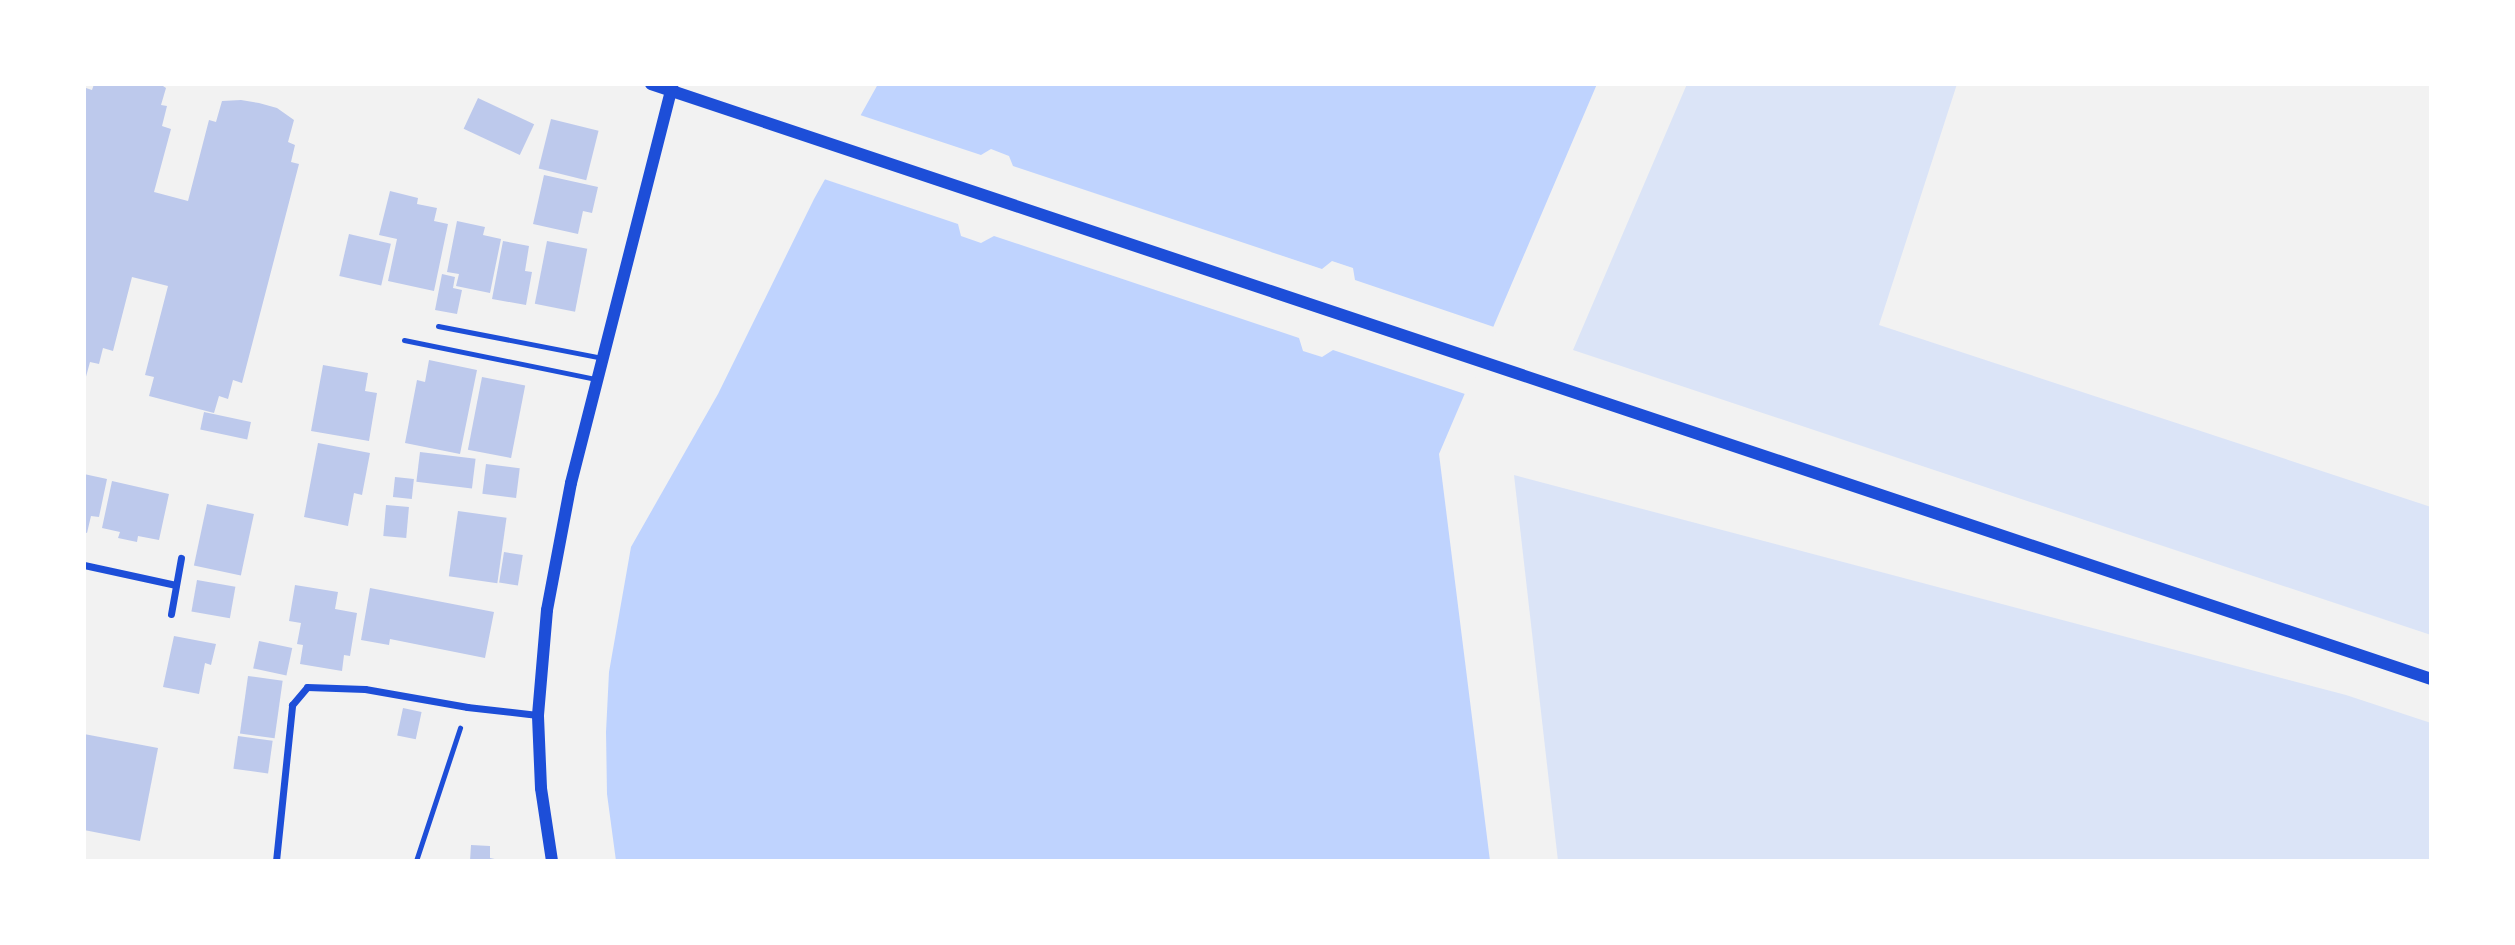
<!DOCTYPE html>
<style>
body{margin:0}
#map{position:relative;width:2515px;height:945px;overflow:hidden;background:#f2f2f2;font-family:"PT Sans Narrow",sans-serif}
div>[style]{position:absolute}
.green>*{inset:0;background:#dbe4f7}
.water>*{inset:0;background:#bfd3fe}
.pier>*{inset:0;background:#f2f2f2}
.building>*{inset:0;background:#bdc9ec;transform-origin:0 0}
.path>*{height:4.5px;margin:-2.25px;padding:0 2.25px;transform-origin:2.25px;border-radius:2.25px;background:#1d4ed8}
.service>*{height:5px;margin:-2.5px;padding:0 2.5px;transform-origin:2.5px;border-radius:2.5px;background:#1d4ed8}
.minor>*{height:7px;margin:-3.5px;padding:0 3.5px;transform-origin:3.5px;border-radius:3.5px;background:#1d4ed8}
.tertiary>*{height:12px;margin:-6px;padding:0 6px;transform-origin:6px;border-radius:6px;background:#1d4ed8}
span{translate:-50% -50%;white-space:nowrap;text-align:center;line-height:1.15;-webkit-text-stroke:5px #fff;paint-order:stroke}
.frame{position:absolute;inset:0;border:86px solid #fff;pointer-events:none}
</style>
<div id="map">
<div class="green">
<i style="clip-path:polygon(1687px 84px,1957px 84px,1879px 325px,2431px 507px,2431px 635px,1573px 350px)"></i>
<i style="clip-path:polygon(1514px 475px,2346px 695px,2431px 723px,2431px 861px,1558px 861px)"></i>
</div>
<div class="water">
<i style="clip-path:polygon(878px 84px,1597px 84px,1439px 454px,1490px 861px,616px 861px,607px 794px,606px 732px,609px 672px,631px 547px,718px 394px,814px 199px)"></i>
</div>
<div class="pier">
<i style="clip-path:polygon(857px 114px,981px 155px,991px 149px,1009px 156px,1013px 166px,1322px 269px,1332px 261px,1353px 268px,1355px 280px,1497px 328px,1468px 395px,1333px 350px,1322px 357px,1303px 351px,1299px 338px,994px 236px,981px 243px,961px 236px,958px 224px,821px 178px)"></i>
</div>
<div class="building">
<i style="clip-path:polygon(94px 84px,160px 84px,166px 88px,161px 105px,167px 106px,162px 126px,171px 129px,154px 192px,188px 201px,209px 120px,216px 122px,222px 101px,241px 100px,259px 103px,277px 108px,294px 120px,288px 142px,295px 145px,291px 162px,299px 164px,242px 383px,233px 380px,228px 399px,219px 396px,214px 413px,149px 396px,154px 377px,145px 375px,168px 286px,132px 277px,113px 351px,103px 348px,99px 364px,90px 362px,84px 384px,84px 94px,86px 88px,92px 90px)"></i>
<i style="left:478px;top:98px;width:62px;height:34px;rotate:25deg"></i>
<i style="left:551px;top:119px;width:49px;height:51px;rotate:14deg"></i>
<i style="clip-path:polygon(544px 175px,598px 187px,592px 213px,583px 211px,578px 234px,533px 224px)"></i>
<i style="clip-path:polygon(390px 191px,418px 198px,417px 204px,437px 208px,434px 221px,448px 224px,434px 291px,388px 281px,397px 239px,379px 235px)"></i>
<i style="clip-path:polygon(457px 221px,485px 227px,483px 235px,501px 239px,490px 293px,456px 286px,459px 274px,447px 272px)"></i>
<i style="left:349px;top:234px;width:43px;height:43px;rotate:13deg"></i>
<i style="clip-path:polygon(503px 241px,529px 246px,525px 271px,532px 272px,526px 305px,492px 299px)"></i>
<i style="left:547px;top:241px;width:41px;height:64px;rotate:11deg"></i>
<i style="clip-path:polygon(442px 274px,455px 277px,453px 288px,462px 290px,457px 314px,435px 310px)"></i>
<i style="clip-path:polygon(429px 360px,477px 370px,460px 454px,405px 443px,417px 380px,425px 382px)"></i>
<i style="clip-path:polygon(323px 365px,368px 373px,365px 391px,377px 393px,369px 441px,311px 431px)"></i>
<i style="left:482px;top:377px;width:44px;height:74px;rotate:11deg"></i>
<i style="left:204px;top:412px;width:48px;height:18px;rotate:12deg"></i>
<i style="clip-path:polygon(318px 443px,370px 453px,362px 495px,354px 493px,348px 526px,304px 517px)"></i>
<i style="left:420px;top:452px;width:56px;height:30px;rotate:7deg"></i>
<i style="left:486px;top:464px;width:34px;height:30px;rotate:7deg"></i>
<i style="clip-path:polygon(84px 474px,107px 479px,99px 517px,91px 516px,87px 533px,84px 532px)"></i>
<i style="left:395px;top:477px;width:19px;height:20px;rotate:6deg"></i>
<i style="clip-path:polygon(112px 481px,169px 494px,159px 540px,138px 536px,137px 542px,118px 538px,120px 532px,102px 528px)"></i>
<i style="left:207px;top:504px;width:48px;height:63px;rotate:12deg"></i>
<i style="left:386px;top:505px;width:23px;height:31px;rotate:5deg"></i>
<i style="left:458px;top:511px;width:49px;height:66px;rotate:8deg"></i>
<i style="left:504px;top:552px;width:19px;height:31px;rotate:9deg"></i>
<i style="left:197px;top:580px;width:39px;height:32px;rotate:10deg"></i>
<i style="clip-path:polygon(295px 585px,338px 592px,335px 609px,357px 613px,350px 656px,344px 655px,342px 671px,300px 664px,303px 645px,297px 644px,301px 623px,289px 621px)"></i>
<i style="clip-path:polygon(370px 588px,494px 612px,485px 658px,390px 639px,389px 645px,361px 640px)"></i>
<i style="clip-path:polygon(174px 636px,216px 644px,211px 665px,205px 663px,199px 694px,163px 687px)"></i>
<i style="left:259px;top:641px;width:34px;height:28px;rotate:12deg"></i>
<i style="left:248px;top:676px;width:35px;height:58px;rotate:8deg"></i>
<i style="left:403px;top:708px;width:19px;height:28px;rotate:12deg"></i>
<i style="clip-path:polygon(84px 734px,158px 748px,140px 841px,84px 830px)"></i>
<i style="left:238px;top:736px;width:35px;height:33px;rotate:8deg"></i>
<i style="clip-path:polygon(471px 845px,490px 846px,490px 858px,504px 861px,470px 861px)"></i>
</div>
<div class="path">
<i style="left:416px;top:861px;width:140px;rotate:-71.7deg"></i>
</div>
<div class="service">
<i style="left:438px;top:326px;width:167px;rotate:11deg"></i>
<i style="left:404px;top:340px;width:196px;rotate:11.5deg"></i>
</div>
<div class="minor">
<i style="left:84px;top:565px;width:94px;rotate:12.3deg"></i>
<i style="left:171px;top:614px;width:57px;rotate:-79.9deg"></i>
<i style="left:276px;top:861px;width:157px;rotate:-84.1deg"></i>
<i style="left:292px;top:705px;width:23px;rotate:-50deg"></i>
<i style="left:307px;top:687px;width:58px;rotate:2deg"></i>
<i style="left:365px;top:689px;width:104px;rotate:10deg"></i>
<i style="left:467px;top:707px;width:71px;rotate:6.4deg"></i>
</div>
<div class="tertiary">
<i style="left:651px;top:84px;width:1877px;rotate:18.48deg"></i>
<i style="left:552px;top:861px;width:74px;rotate:-98.6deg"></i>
<i style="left:541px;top:788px;width:73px;rotate:-92.4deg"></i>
<i style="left:538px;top:715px;width:105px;rotate:-85.1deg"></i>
<i style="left:547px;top:610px;width:129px;rotate:-79.3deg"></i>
<i style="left:571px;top:483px;width:410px;rotate:-75.7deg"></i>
</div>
<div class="frame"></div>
</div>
